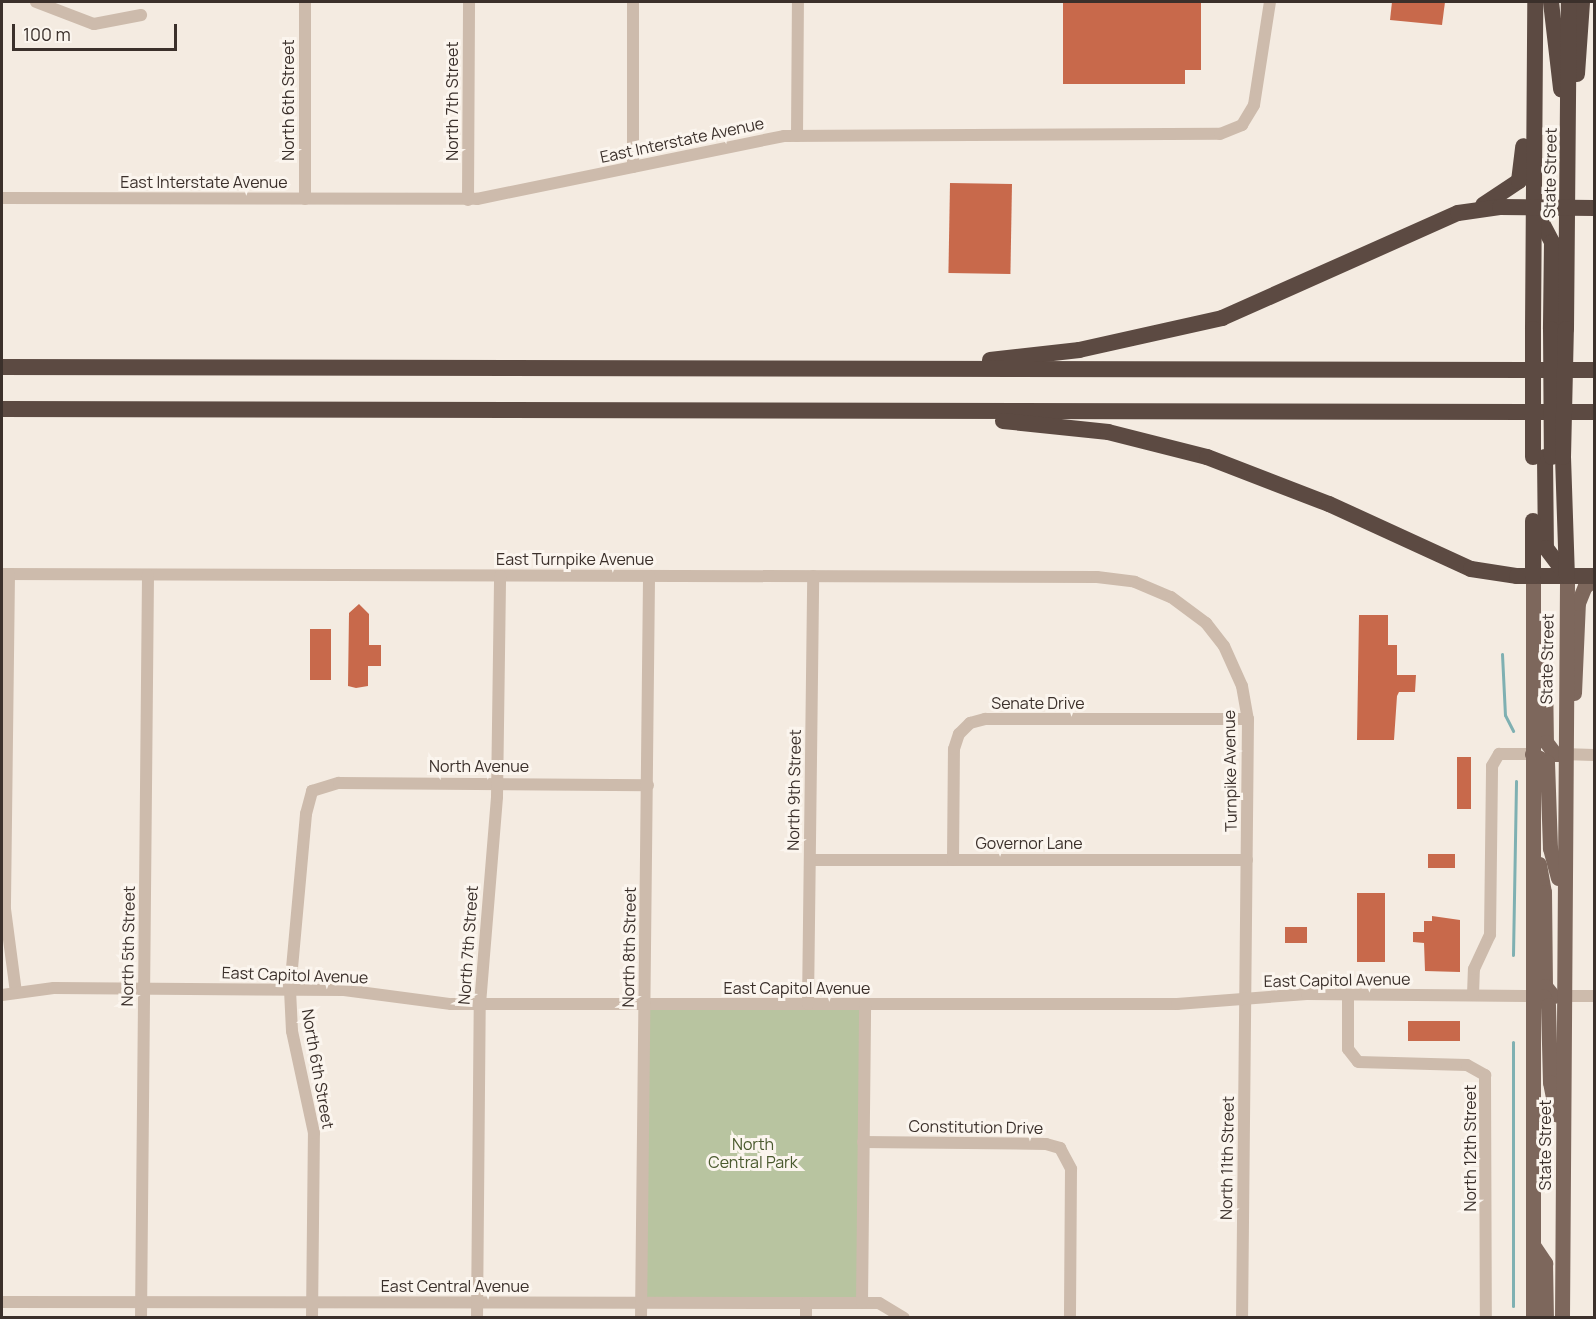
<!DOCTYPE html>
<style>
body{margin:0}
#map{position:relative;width:1596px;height:1319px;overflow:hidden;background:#f4ebe1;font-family:Manrope,sans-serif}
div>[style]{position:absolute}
.green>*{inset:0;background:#b8c4a0;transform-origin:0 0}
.stream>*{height:3px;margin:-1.5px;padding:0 1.5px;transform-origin:1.5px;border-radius:1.5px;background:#7fb0b2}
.building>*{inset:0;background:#c8694b;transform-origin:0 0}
.minor>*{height:12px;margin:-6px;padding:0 6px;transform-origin:6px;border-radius:6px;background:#cdbbac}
.major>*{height:15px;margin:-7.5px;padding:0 7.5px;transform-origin:7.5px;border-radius:7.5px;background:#7d675c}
.highway>*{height:16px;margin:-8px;padding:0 8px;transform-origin:8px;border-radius:8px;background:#5c4a42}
.highway-bridge>*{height:16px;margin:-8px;padding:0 8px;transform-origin:8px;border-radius:8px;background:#5c4a42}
span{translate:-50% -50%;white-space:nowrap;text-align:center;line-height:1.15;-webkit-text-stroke:6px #fbf5ee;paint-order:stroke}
.street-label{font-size:16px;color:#3b302b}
.park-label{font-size:16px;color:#4a5a2e}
.frame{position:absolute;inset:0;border:3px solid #3b302b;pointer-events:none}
.scale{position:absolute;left:12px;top:24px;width:165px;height:27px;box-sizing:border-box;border:3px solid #3b302b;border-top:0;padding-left:8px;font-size:18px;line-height:21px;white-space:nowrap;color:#3b302b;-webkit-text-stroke:4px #fbf5ee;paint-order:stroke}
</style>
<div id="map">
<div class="green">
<i style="left:644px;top:1004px;width:221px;height:298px"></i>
</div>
<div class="stream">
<i style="left:1502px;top:654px;width:61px;rotate:87.2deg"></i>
<i style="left:1505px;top:715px;width:18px;rotate:63deg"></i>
<i style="left:1513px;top:955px;width:174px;rotate:-89deg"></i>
<i style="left:1513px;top:1042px;width:264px;rotate:90deg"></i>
</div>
<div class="building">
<i style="clip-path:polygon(1063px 2px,1201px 2px,1201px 70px,1185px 70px,1185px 84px,1063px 84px)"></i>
<i style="clip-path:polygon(1392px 2px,1445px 2px,1442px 25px,1390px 20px)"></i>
<i style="left:950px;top:183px;width:62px;height:90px;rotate:1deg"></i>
<i style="clip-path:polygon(359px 604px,369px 614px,369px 645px,381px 645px,381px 666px,368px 666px,368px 686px,356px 688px,348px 686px,349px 613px)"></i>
<i style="clip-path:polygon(1359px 615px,1388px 615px,1388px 645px,1397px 645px,1397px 675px,1416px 675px,1415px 692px,1399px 692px,1397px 696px,1394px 740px,1357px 740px)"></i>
<i style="left:310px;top:629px;width:21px;height:51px"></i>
<i style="left:1457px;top:757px;width:14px;height:52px"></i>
<i style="left:1428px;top:854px;width:27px;height:14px"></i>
<i style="left:1357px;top:893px;width:28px;height:69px"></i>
<i style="clip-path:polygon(1432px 916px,1460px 920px,1460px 972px,1425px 971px,1424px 943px,1413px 942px,1413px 932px,1424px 932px,1424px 921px,1432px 921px)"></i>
<i style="left:1285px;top:927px;width:22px;height:16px"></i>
<i style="left:1408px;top:1021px;width:52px;height:20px"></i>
</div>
<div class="minor">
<i style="left:36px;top:2px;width:62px;rotate:20.8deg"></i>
<i style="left:94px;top:24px;width:48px;rotate:-10.8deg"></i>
<i style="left:797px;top:136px;width:134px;rotate:-89.6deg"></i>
<i style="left:633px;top:167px;width:165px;rotate:-90deg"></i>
<i style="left:2px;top:198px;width:475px;rotate:0.1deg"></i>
<i style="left:477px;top:199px;width:313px;rotate:-11.6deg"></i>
<i style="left:784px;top:136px;width:436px;rotate:-0.3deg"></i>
<i style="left:1220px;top:134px;width:24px;rotate:-22deg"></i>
<i style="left:1242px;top:125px;width:23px;rotate:-59deg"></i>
<i style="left:1254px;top:105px;width:104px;rotate:-81.2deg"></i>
<i style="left:305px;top:199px;width:197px;rotate:-90deg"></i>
<i style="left:468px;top:200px;width:198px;rotate:-89.7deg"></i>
<i style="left:2px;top:574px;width:1095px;rotate:0.16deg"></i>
<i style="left:1097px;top:577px;width:38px;rotate:7deg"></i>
<i style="left:1135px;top:582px;width:39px;rotate:23deg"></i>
<i style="left:1171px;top:597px;width:44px;rotate:36.6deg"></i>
<i style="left:1206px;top:623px;width:29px;rotate:52deg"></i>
<i style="left:1224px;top:646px;width:44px;rotate:65.8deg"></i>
<i style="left:1242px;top:686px;width:34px;rotate:80deg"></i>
<i style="left:1248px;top:719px;width:599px;rotate:90.57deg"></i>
<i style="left:9px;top:574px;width:335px;rotate:90.7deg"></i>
<i style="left:5px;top:909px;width:84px;rotate:82.5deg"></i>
<i style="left:1563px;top:754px;width:31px;rotate:2deg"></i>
<i style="left:810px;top:860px;width:437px"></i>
<i style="left:953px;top:860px;width:111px;rotate:-89.5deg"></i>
<i style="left:954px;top:749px;width:16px;rotate:-72deg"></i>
<i style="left:959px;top:734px;width:16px;rotate:-45deg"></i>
<i style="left:970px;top:723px;width:16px;rotate:-15deg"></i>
<i style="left:985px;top:719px;width:263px"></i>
<i style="left:1348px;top:994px;width:55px;rotate:90deg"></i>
<i style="left:1348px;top:1049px;width:16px;rotate:52deg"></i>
<i style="left:1358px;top:1062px;width:109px;rotate:1.6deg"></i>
<i style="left:1467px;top:1065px;width:21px;rotate:29deg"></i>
<i style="left:1485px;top:1075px;width:243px;rotate:89.8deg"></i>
<i style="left:2px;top:995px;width:52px;rotate:-7.7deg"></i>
<i style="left:54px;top:988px;width:290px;rotate:0.4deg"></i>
<i style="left:344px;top:990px;width:108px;rotate:7.5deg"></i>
<i style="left:451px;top:1004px;width:726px"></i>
<i style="left:1177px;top:1004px;width:130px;rotate:-4.4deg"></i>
<i style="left:1307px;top:994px;width:233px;rotate:0.5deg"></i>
<i style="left:1473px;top:995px;width:26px;rotate:-88deg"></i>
<i style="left:1474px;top:969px;width:38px;rotate:-65deg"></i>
<i style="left:1490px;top:935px;width:169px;rotate:-89.3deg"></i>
<i style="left:1492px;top:766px;width:14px;rotate:-60deg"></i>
<i style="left:1499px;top:754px;width:33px"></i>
<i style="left:1558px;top:996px;width:36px"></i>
<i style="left:808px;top:1004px;width:428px;rotate:-89.3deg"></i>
<i style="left:863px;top:1142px;width:183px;rotate:0.6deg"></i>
<i style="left:1046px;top:1144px;width:15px;rotate:16deg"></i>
<i style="left:1060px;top:1148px;width:24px;rotate:62deg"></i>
<i style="left:1071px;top:1169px;width:149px;rotate:90.4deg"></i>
<i style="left:2px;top:1302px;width:877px;rotate:0.07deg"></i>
<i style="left:879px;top:1303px;width:29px;rotate:31deg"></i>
<i style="left:862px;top:1303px;width:299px;rotate:-89.4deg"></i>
<i style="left:141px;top:1318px;width:743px;rotate:-89.46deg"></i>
<i style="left:312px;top:1318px;width:185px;rotate:-89.4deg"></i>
<i style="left:314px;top:1133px;width:104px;rotate:-102.2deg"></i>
<i style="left:292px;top:1031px;width:41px;rotate:-92.8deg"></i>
<i style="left:290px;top:990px;width:177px;rotate:-84.8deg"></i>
<i style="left:306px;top:814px;width:24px;rotate:-75deg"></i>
<i style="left:312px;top:791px;width:28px;rotate:-17deg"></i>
<i style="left:339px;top:783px;width:309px;rotate:0.4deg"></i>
<i style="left:477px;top:1318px;width:314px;rotate:-89.5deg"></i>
<i style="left:480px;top:1004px;width:208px;rotate:-85.3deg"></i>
<i style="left:497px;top:797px;width:221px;rotate:-89.2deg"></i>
<i style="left:641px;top:1318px;width:742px;rotate:-89.38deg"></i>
<i style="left:806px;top:1318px;width:15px;rotate:-90deg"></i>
</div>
<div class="major">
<i style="left:1534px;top:652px;width:24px;rotate:62deg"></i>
<i style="left:1545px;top:673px;width:69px;rotate:89.2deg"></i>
<i style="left:1546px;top:742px;width:15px;rotate:53deg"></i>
<i style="left:1555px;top:754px;width:8px"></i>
<i style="left:1574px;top:693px;width:90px;rotate:-87.5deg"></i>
<i style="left:1578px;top:603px;width:18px;rotate:-68deg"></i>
<i style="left:1585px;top:586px;width:11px;rotate:-34deg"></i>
<i style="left:1532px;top:754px;width:17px;rotate:28deg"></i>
<i style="left:1547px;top:762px;width:86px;rotate:88deg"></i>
<i style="left:1550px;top:848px;width:31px;rotate:75deg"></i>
<i style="left:1539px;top:864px;width:28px;rotate:80deg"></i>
<i style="left:1544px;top:892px;width:94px;rotate:89.4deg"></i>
<i style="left:1545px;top:986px;width:13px;rotate:51deg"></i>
<i style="left:1543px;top:996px;width:10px;rotate:61deg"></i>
<i style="left:1548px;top:1005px;width:77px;rotate:88.5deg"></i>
<i style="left:1550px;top:1082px;width:33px;rotate:79deg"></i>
<i style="left:1533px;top:1245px;width:22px;rotate:56deg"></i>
<i style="left:1545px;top:1263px;width:55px;rotate:89deg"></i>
<i style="left:1533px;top:1318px;width:742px;rotate:-90deg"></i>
<i style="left:1562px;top:1318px;width:742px;rotate:-89.61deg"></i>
</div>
<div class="highway">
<i style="left:1551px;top:2px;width:88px;rotate:83.4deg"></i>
<i style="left:1577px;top:74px;width:72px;rotate:-86deg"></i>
<i style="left:1483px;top:205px;width:43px;rotate:-33.7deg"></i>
<i style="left:1519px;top:181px;width:35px;rotate:-83deg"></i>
<i style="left:1533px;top:206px;width:41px;rotate:62.2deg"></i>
<i style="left:1552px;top:242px;width:87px;rotate:90.7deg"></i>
<i style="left:1533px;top:329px;width:327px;rotate:-89.6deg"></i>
<i style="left:1566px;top:329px;width:327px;rotate:-89.5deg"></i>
<i style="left:990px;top:360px;width:90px;rotate:-6.4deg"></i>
<i style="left:1079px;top:350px;width:147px;rotate:-12.6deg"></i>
<i style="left:1222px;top:318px;width:258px;rotate:-24deg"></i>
<i style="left:1458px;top:213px;width:42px;rotate:-8.1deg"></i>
<i style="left:1500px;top:207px;width:94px;rotate:0.6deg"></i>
<i style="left:2px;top:367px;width:1592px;rotate:0.11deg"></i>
<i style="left:2px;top:409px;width:1592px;rotate:0.11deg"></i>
<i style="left:1003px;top:421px;width:106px;rotate:6deg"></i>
<i style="left:1108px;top:432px;width:102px;rotate:14.2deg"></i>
<i style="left:1207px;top:457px;width:131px;rotate:21.1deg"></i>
<i style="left:1329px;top:504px;width:156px;rotate:24.6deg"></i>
<i style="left:1471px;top:569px;width:47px;rotate:8.7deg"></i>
<i style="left:1517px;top:576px;width:77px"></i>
<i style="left:1545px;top:457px;width:91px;rotate:89.4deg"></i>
<i style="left:1546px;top:548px;width:35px;rotate:53deg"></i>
<i style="left:1563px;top:457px;width:119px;rotate:88.1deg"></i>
<i style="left:1533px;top:521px;width:55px;rotate:90deg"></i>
</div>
<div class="highway-bridge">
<i style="left:1533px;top:329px;width:128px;rotate:90deg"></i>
<i style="left:1551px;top:329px;width:128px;rotate:89.6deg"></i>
<i style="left:1563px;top:457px;width:128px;rotate:-88.7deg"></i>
</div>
<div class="street-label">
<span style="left:288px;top:100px;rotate:-90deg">North 6th Street</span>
<span style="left:452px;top:101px;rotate:-90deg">North 7th Street</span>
<span style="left:682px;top:140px;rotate:-12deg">East Interstate Avenue</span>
<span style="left:1550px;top:173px;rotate:-89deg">State Street</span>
<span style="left:204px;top:182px">East Interstate Avenue</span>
<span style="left:575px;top:559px">East Turnpike Avenue</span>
<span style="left:1547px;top:659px;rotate:-89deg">State Street</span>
<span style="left:1038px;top:703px">Senate Drive</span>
<span style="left:479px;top:766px">North Avenue</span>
<span style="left:1230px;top:771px;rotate:-91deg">Turnpike Avenue</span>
<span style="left:794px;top:790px;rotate:-89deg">North 9th Street</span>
<span style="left:1029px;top:843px">Governor Lane</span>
<span style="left:468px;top:945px;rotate:-86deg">North 7th Street</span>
<span style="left:128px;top:946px;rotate:-89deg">North 5th Street</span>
<span style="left:629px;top:947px;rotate:-89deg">North 8th Street</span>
<span style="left:295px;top:975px;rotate:2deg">East Capitol Avenue</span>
<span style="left:1337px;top:980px;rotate:-1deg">East Capitol Avenue</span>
<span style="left:797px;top:988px">East Capitol Avenue</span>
<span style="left:318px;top:1069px;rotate:80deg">North 6th Street</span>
<span style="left:976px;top:1127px;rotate:1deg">Constitution Drive</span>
<span style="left:1545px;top:1145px;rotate:-90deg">State Street</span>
<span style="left:1470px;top:1148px;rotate:-90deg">North 12th Street</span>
<span style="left:1227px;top:1158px;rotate:-89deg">North 11th Street</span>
<span style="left:455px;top:1286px">East Central Avenue</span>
</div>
<div class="park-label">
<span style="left:753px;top:1153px">North<br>Central Park</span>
</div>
<div class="frame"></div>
<div class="scale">100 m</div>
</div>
